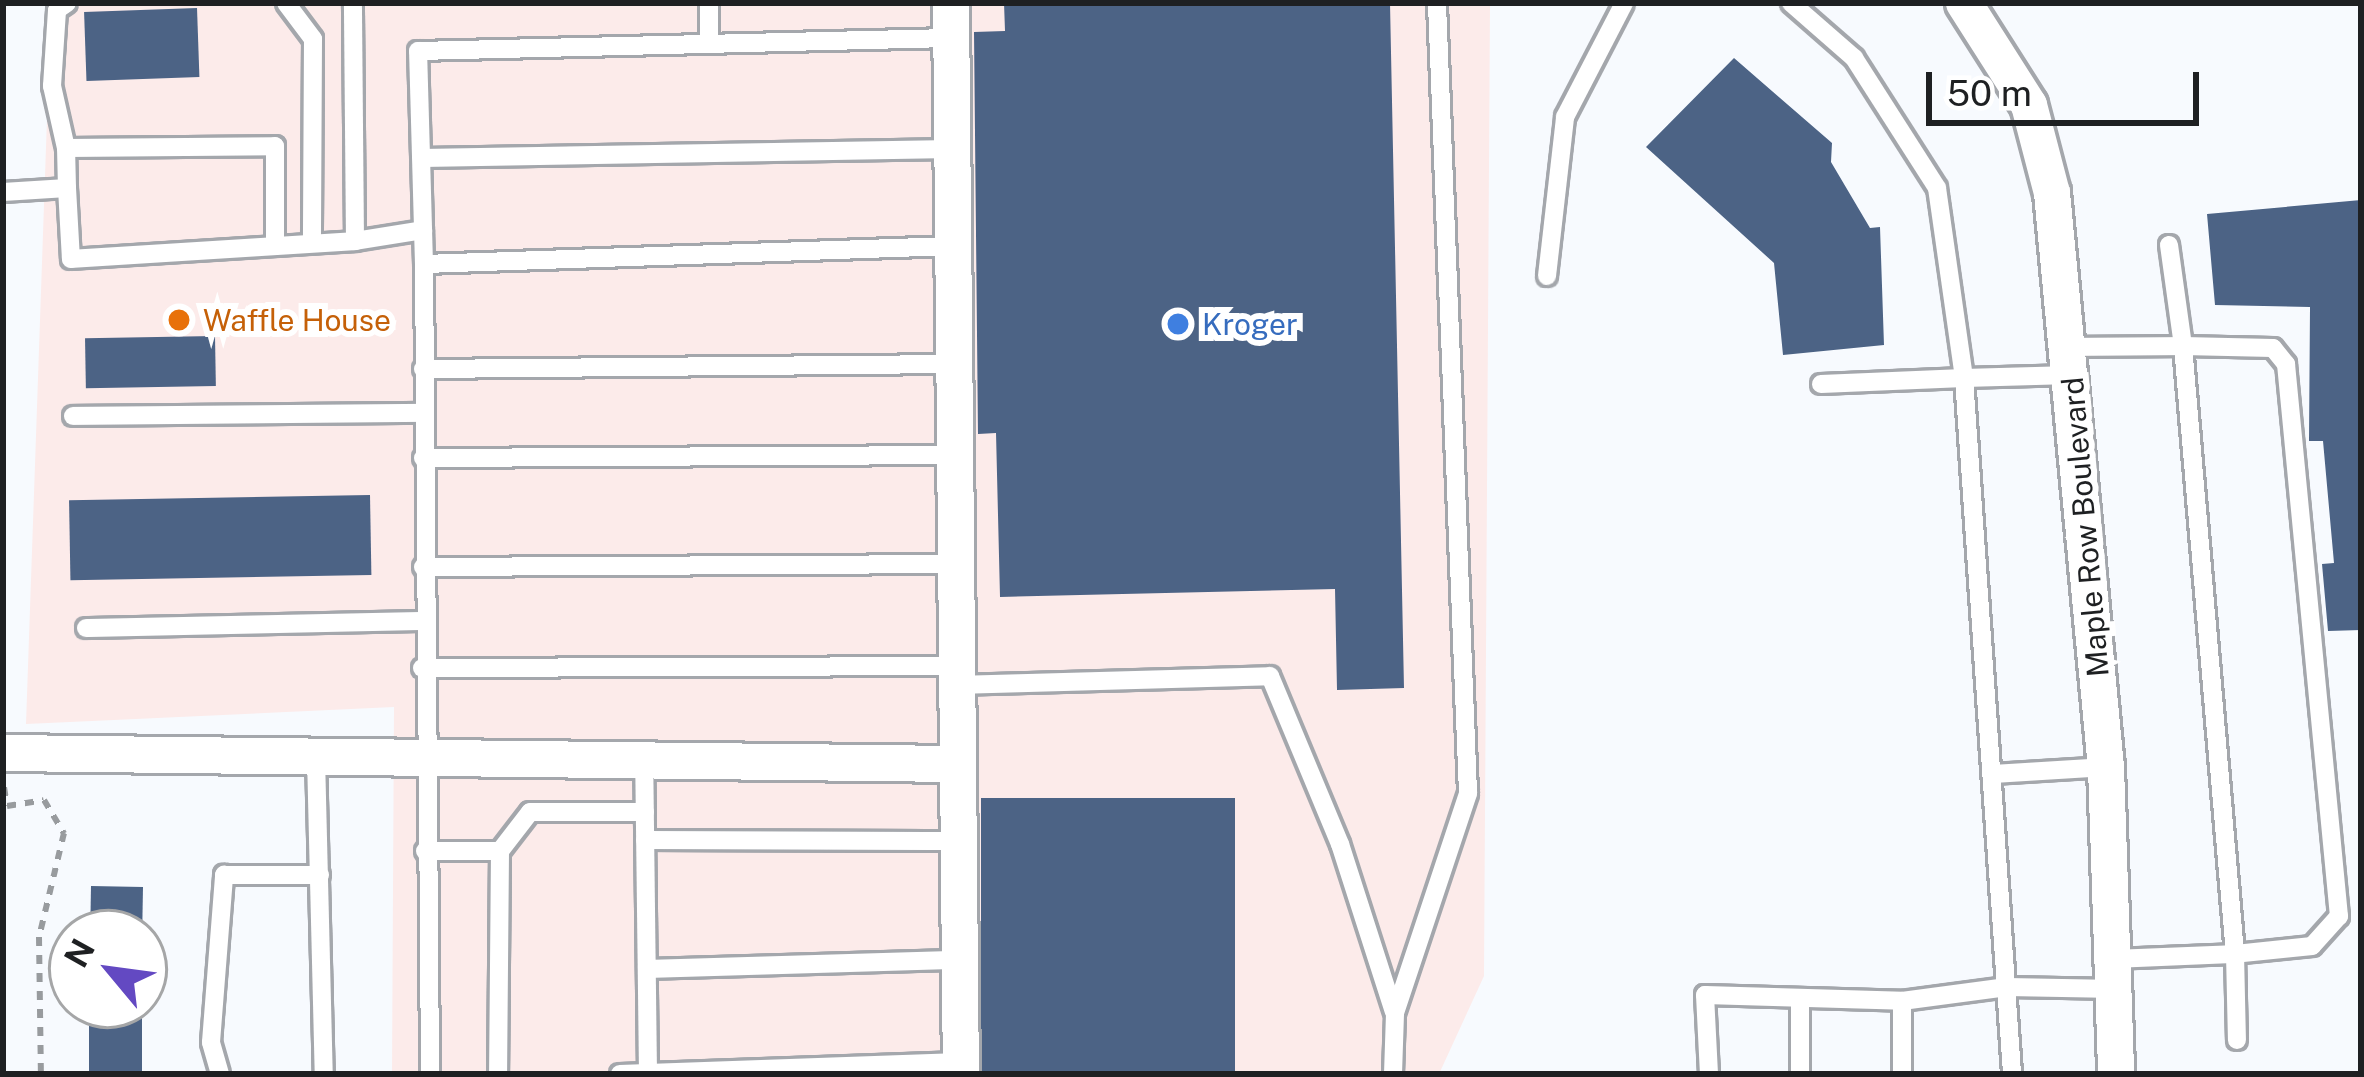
<!DOCTYPE html>
<style>
body{margin:0}
#map{position:relative;width:2364px;height:1077px;overflow:hidden;background:#f7fafe;font-family:"Public Sans",sans-serif}
div>[style]{position:absolute}
.commercial>*{inset:0;background:#fcebea}
.building>*{inset:0;background:#4c6385;transform-origin:0 0}
.path>*{height:6px;margin-top:-3px;transform-origin:0;background:repeating-linear-gradient(90deg,#989b9e 0 9px,transparent 0 18px)}
.roads{filter:drop-shadow(3px 0 #a4a7ac) drop-shadow(-3px 0 #a4a7ac) drop-shadow(0 3px #a4a7ac) drop-shadow(0 -3px #a4a7ac)}
.service>*{height:18px;margin:-9px;padding:0 9px;transform-origin:9px;border-radius:9px;background:#fff}
.minor>*{height:36px;margin:-18px;padding:0 18px;transform-origin:18px;border-radius:18px;background:#fff}
.dots>*{width:33px;height:33px;translate:-50% -50%;box-sizing:border-box;border:6px solid #fff;border-radius:50%}
span{translate:-50% -50%;white-space:nowrap;text-align:center;line-height:1.15;-webkit-text-stroke:12px #fff;paint-order:stroke}
.food-label{font-size:30px;color:#c56008}
.left{translate:0 -50%;text-align:left}
.shop-label{font-size:30px;color:#366cbe}
.street-label{font-size:30px;color:#1e2022}
.frame{position:absolute;inset:0;border:6px solid #1e2022;pointer-events:none}
.north{position:absolute;left:48px;top:909px;width:120px;height:120px;box-sizing:border-box;background:#fff;border:3px solid #a5a6a7;border-radius:50%;rotate:299deg;font-size:33px;font-weight:700;line-height:48px;text-align:center;color:#1e2022}
.north::after{content:'';display:block;margin:auto;width:42px;height:54px;background:#6349c2;clip-path:polygon(50% 0,100% 100%,50% 72%,0 100%)}
.scale{position:absolute;left:1926px;top:72px;width:273px;height:54px;box-sizing:border-box;border:6px solid #1e2022;border-top:0;padding-left:15px;font-size:36px;line-height:42px;white-space:nowrap;color:#1e2022;-webkit-text-stroke:9px #fff;paint-order:stroke}
</style>
<div id="map">
<div class="commercial">
<i style="clip-path:polygon(51px 3px,1490px 3px,1484px 976px,1439px 1074px,392px 1074px,394px 707px,26px 724px)"></i>
</div>
<div class="building">
<i style="clip-path:polygon(1004px 3px,1390px 3px,1404px 688px,1337px 690px,1335px 589px,1000px 597px,996px 433px,978px 434px,974px 32px,1005px 31px)"></i>
<i style="left:197px;top:8px;width:69px;height:113px;rotate:88deg"></i>
<i style="clip-path:polygon(1734px 58px,1832px 143px,1831px 162px,1870px 228px,1880px 227px,1884px 345px,1783px 355px,1774px 263px,1646px 147px)"></i>
<i style="clip-path:polygon(2361px 200px,2361px 630px,2328px 631px,2322px 564px,2334px 563px,2323px 441px,2309px 441px,2310px 307px,2215px 305px,2207px 214px)"></i>
<i style="left:215px;top:336px;width:50px;height:130px;rotate:89deg"></i>
<i style="left:370px;top:495px;width:80px;height:301px;rotate:89deg"></i>
<i style="left:1235px;top:798px;width:276px;height:254px;rotate:90deg"></i>
<i style="left:91px;top:886px;width:52px;height:47px;rotate:1deg"></i>
<i style="left:89px;top:1005px;width:53px;height:69px"></i>
</div>
<div class="path">
<i style="left:4px;top:787px;width:19px;rotate:81deg"></i>
<i style="left:7px;top:806px;width:37px;rotate:-9deg"></i>
<i style="left:44px;top:800px;width:39px;rotate:59deg"></i>
<i style="left:64px;top:833px;width:107px;rotate:103.5deg"></i>
<i style="left:39px;top:937px;width:137px;rotate:89.2deg"></i>
</div>
<div class="roads">
<div class="service">
<i style="left:286px;top:3px;width:45px;rotate:53.1deg"></i>
<i style="left:313px;top:39px;width:204px;rotate:90.3deg"></i>
<i style="left:709px;top:3px;width:41px;rotate:90deg"></i>
<i style="left:1791px;top:3px;width:84px;rotate:41.1deg"></i>
<i style="left:1854px;top:58px;width:154px;rotate:57.4deg"></i>
<i style="left:1937px;top:188px;width:192px;rotate:81.9deg"></i>
<i style="left:1964px;top:378px;width:107px;rotate:-1.6deg"></i>
<i style="left:66px;top:148px;width:64px;rotate:-102.7deg"></i>
<i style="left:52px;top:86px;width:76px;rotate:-86.2deg"></i>
<i style="left:57px;top:10px;width:12px;rotate:-35deg"></i>
<i style="left:422px;top:158px;width:530px;rotate:-0.97deg"></i>
<i style="left:67px;top:188px;width:40px;rotate:-91.4deg"></i>
<i style="left:66px;top:148px;width:209px;rotate:-0.5deg"></i>
<i style="left:275px;top:146px;width:100px;rotate:90deg"></i>
<i style="left:3px;top:192px;width:64px;rotate:-3.6deg"></i>
<i style="left:67px;top:188px;width:71px;rotate:86.8deg"></i>
<i style="left:71px;top:259px;width:285px;rotate:-3.6deg"></i>
<i style="left:355px;top:241px;width:238px;rotate:-90.5deg"></i>
<i style="left:355px;top:241px;width:69px;rotate:-9.2deg"></i>
<i style="left:2169px;top:245px;width:102px;rotate:82.1deg"></i>
<i style="left:2183px;top:346px;width:90px;rotate:1.3deg"></i>
<i style="left:2273px;top:348px;width:21px;rotate:51deg"></i>
<i style="left:2286px;top:364px;width:555px;rotate:84.52deg"></i>
<i style="left:2339px;top:916px;width:40px;rotate:132deg"></i>
<i style="left:2312px;top:946px;width:77px;rotate:174.1deg"></i>
<i style="left:2235px;top:954px;width:86px;rotate:88.7deg"></i>
<i style="left:424px;top:264px;width:213px;rotate:-91.6deg"></i>
<i style="left:418px;top:51px;width:533px;rotate:-1.4deg"></i>
<i style="left:1547px;top:276px;width:160px;rotate:-83.5deg"></i>
<i style="left:1565px;top:117px;width:128px;rotate:-62.6deg"></i>
<i style="left:2070px;top:347px;width:113px;rotate:-0.5deg"></i>
<i style="left:2183px;top:346px;width:610px;rotate:85.11deg"></i>
<i style="left:2235px;top:954px;width:119px;rotate:177.6deg"></i>
<i style="left:423px;top:369px;width:530px;rotate:-0.54deg"></i>
<i style="left:1821px;top:384px;width:143px;rotate:-2.4deg"></i>
<i style="left:1964px;top:378px;width:698px;rotate:86.05deg"></i>
<i style="left:73px;top:416px;width:350px;rotate:-0.5deg"></i>
<i style="left:423px;top:458px;width:531px;rotate:-0.32deg"></i>
<i style="left:423px;top:567px;width:532px;rotate:-0.32deg"></i>
<i style="left:86px;top:628px;width:337px;rotate:-1.2deg"></i>
<i style="left:422px;top:668px;width:534px;rotate:-0.21deg"></i>
<i style="left:956px;top:685px;width:314px;rotate:-1.6deg"></i>
<i style="left:1270px;top:676px;width:182px;rotate:67.4deg"></i>
<i style="left:1340px;top:844px;width:176px;rotate:72.2deg"></i>
<i style="left:316px;top:757px;width:317px;rotate:88.6deg"></i>
<i style="left:1994px;top:774px;width:112px;rotate:-3.6deg"></i>
<i style="left:645px;top:840px;width:313px;rotate:0.2deg"></i>
<i style="left:425px;top:851px;width:75px"></i>
<i style="left:500px;top:851px;width:223px;rotate:90.5deg"></i>
<i style="left:500px;top:851px;width:49px;rotate:-52.4deg"></i>
<i style="left:530px;top:812px;width:115px"></i>
<i style="left:647px;top:969px;width:312px;rotate:-1.7deg"></i>
<i style="left:1902px;top:1001px;width:73px;rotate:90deg"></i>
<i style="left:1800px;top:1002px;width:72px;rotate:90deg"></i>
<i style="left:648px;top:1073px;width:312px;rotate:-2deg"></i>
<i style="left:220px;top:1074px;width:33px;rotate:-106deg"></i>
<i style="left:211px;top:1042px;width:168px;rotate:-85.5deg"></i>
<i style="left:224px;top:875px;width:96px"></i>
<i style="left:430px;top:1074px;width:810px;rotate:-90.42deg"></i>
<i style="left:424px;top:264px;width:528px;rotate:-1.95deg"></i>
<i style="left:620px;top:1074px;width:28px;rotate:-2deg"></i>
<i style="left:648px;top:1073px;width:313px;rotate:-90.7deg"></i>
<i style="left:1393px;top:1074px;width:61px;rotate:-88.1deg"></i>
<i style="left:1395px;top:1013px;width:232px;rotate:-71.6deg"></i>
<i style="left:1468px;top:793px;width:791px;rotate:-92.25deg"></i>
<i style="left:1709px;top:1074px;width:79px;rotate:-92.9deg"></i>
<i style="left:1705px;top:995px;width:197px;rotate:1.7deg"></i>
<i style="left:1902px;top:1001px;width:106px;rotate:-7.6deg"></i>
<i style="left:2007px;top:987px;width:110px;rotate:1deg"></i>
</div>
<div class="minor">
<i style="left:951px;top:3px;width:1071px;rotate:89.47deg"></i>
<i style="left:1964px;top:3px;width:121px;rotate:57.5deg"></i>
<i style="left:2029px;top:105px;width:91px;rotate:75.4deg"></i>
<i style="left:2052px;top:193px;width:577px;rotate:84.63deg"></i>
<i style="left:2106px;top:767px;width:307px;rotate:88.1deg"></i>
<i style="left:3px;top:753px;width:954px;rotate:0.66deg"></i>
</div>
</div>
<div class="dots">
<i style="left:179px;top:320px;background:#e8710a"></i>
<i style="left:1178px;top:324px;background:#3f7fe0"></i>
</div>
<div class="food-label">
<span class="left" style="left:203px;top:320px">Waffle House</span>
</div>
<div class="shop-label">
<span class="left" style="left:1202px;top:324px">Kroger</span>
</div>
<div class="street-label">
<span style="left:2085px;top:527px;rotate:-95deg">Maple Row Boulevard</span>
</div>
<div class="frame"></div>
<div class="north">N</div>
<div class="scale">50 m</div>
</div>
